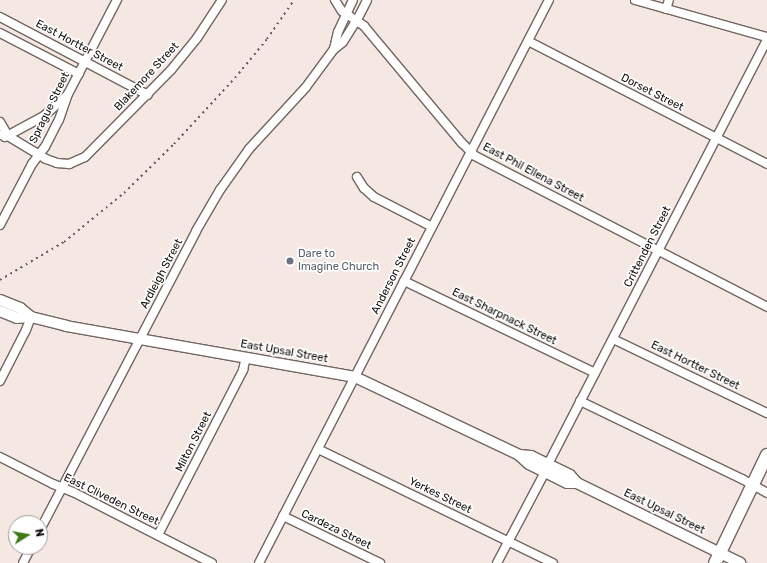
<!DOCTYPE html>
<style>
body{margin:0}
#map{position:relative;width:767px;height:563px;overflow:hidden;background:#f5e8e2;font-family:Rubik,sans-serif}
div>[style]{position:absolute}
.roads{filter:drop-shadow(1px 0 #716660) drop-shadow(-1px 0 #716660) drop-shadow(0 1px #716660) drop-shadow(0 -1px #716660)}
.minor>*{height:8px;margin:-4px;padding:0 4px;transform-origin:4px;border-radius:4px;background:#fff}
.tertiary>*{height:10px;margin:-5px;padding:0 5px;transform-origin:5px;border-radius:5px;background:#fff}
.primary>*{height:12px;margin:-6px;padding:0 6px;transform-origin:6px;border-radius:6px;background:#fff}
.rail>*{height:2px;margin-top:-1px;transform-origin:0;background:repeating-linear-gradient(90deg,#665f5b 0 2px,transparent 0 6px)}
.dots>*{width:11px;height:11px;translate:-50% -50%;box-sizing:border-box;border:2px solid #fff;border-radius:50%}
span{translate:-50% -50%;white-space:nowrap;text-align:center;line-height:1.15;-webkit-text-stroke:3.5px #fff;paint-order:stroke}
.street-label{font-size:11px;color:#100c0a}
.worship-label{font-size:11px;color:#5b616d}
.left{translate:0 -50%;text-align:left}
.north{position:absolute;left:8px;top:515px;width:40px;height:40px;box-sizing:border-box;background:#fff;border:1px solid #9f9e9d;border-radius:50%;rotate:79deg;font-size:11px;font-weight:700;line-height:16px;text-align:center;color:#100c0a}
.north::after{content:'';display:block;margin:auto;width:14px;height:18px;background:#3e7b16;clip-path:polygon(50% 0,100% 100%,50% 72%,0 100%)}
</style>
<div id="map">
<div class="roads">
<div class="minor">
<i style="left:335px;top:0;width:13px;rotate:58deg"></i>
<i style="left:342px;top:11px;width:27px;rotate:34deg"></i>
<i style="left:364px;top:26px;width:153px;rotate:50.1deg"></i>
<i style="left:462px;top:143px;width:18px;rotate:45deg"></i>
<i style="left:475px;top:156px;width:329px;rotate:27.3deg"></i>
<i style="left:635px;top:0;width:137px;rotate:15.7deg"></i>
<i style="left:666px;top:9px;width:9px;rotate:-72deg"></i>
<i style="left:0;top:17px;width:167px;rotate:27.8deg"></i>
<i style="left:0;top:33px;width:89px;rotate:27.4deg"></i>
<i style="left:528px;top:41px;width:269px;rotate:27.2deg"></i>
<i style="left:334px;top:49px;width:17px;rotate:-77deg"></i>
<i style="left:338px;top:32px;width:35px;rotate:-65deg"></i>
<i style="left:0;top:122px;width:16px;rotate:60deg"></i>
<i style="left:0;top:135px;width:8px;rotate:7deg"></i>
<i style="left:8px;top:136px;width:44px;rotate:31.2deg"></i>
<i style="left:46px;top:159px;width:12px;rotate:20deg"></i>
<i style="left:57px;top:163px;width:12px;rotate:5deg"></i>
<i style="left:69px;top:164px;width:17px;rotate:-24deg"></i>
<i style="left:85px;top:157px;width:122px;rotate:-45.3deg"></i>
<i style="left:171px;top:70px;width:41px;rotate:-50.9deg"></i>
<i style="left:197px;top:38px;width:45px;rotate:-56.7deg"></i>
<i style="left:5px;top:137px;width:44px;rotate:-28.3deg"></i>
<i style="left:44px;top:116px;width:30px;rotate:-42deg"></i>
<i style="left:357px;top:177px;width:13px;rotate:58deg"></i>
<i style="left:364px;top:188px;width:13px;rotate:42deg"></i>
<i style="left:374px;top:197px;width:65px;rotate:27.3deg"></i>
<i style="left:0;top:225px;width:69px;rotate:-62.3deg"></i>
<i style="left:32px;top:164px;width:21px;rotate:-53deg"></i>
<i style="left:45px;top:147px;width:30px;rotate:-63deg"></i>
<i style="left:59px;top:120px;width:28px;rotate:-71deg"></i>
<i style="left:68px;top:94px;width:106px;rotate:-62.5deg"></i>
<i style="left:404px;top:281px;width:212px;rotate:25.7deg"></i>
<i style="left:613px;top:339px;width:171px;rotate:25.7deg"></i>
<i style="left:0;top:381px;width:57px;rotate:-63deg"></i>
<i style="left:26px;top:330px;width:14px;rotate:-69deg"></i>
<i style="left:580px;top:401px;width:180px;rotate:25.7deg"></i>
<i style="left:742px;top:479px;width:29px;rotate:29deg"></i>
<i style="left:318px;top:449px;width:261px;rotate:25.9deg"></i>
<i style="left:0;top:457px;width:59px;rotate:27deg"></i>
<i style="left:53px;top:484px;width:22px;rotate:22deg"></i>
<i style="left:73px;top:492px;width:156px;rotate:27.1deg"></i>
<i style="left:548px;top:464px;width:477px;rotate:-62.7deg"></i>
<i style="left:283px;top:516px;width:108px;rotate:25.9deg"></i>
<i style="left:40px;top:530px;width:337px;rotate:-62.4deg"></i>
<i style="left:196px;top:231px;width:48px;rotate:-59.7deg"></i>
<i style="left:220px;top:190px;width:50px;rotate:-54.7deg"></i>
<i style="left:249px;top:149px;width:84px;rotate:-47.4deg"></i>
<i style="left:306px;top:87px;width:47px;rotate:-53.6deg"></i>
<i style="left:334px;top:49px;width:11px;rotate:-38deg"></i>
<i style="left:343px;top:42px;width:26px;rotate:-58deg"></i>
<i style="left:357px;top:20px;width:22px;rotate:-63deg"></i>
<i style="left:158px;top:535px;width:186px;rotate:-62.7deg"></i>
<i style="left:243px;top:370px;width:13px;rotate:-77deg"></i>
<i style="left:23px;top:563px;width:18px;rotate:-63deg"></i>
<i style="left:259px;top:563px;width:633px;rotate:-62.75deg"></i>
<i style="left:497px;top:563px;width:103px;rotate:-62.2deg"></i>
</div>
<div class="tertiary">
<i style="left:0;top:300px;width:22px;rotate:22deg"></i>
<i style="left:20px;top:308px;width:14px;rotate:39deg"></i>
<i style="left:0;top:311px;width:18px;rotate:22deg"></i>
<i style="left:17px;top:318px;width:14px;rotate:-4deg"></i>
<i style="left:31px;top:317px;width:36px;rotate:14deg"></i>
<i style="left:66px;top:326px;width:293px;rotate:10deg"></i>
<i style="left:355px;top:377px;width:182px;rotate:25.4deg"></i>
<i style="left:519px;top:455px;width:13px;rotate:42deg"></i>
<i style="left:529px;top:464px;width:42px;rotate:26.6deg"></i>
<i style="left:567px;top:483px;width:10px"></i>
<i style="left:577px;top:483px;width:182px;rotate:26.1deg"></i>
<i style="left:519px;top:455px;width:12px;rotate:5deg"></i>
<i style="left:531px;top:456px;width:43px;rotate:26deg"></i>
<i style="left:570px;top:475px;width:11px;rotate:49deg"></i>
</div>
<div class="primary">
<i style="left:715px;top:563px;width:120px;rotate:-64.3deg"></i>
</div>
</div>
<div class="rail">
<i style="left:0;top:280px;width:74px;rotate:-30.7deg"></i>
<i style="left:64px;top:242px;width:77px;rotate:-39.2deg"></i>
<i style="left:124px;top:193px;width:70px;rotate:-44.4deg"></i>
<i style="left:174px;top:144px;width:90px;rotate:-47.3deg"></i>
<i style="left:235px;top:78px;width:50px;rotate:-50.6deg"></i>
<i style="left:267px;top:39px;width:47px;rotate:-55.3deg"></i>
</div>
<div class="dots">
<i style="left:290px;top:261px;background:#6b7280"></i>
</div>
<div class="street-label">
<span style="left:79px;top:46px;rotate:28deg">East Hortter Street</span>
<span style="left:147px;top:77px;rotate:-47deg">Blakemore Street</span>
<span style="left:652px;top:93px;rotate:27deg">Dorset Street</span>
<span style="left:50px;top:108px;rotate:-64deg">Sprague Street</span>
<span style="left:533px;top:173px;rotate:28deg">East Phil Ellena Street</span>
<span style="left:648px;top:247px;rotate:-63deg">Crittenden Street</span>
<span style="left:162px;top:274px;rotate:-62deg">Ardleigh Street</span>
<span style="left:394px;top:276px;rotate:-63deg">Anderson Street</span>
<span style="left:504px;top:317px;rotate:26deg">East Sharpnack Street</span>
<span style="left:284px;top:352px;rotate:10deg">East Upsal Street</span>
<span style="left:695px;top:366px;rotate:26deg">East Hortter Street</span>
<span style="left:194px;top:442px;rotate:-63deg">Milton Street</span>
<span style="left:440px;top:496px;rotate:26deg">Yerkes Street</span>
<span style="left:111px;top:500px;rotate:26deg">East Cliveden Street</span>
<span style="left:664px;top:512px;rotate:26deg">East Upsal Street</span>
<span style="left:336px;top:530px;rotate:26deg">Cardeza Street</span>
</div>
<div class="worship-label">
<span class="left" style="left:298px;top:261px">Dare to<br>Imagine Church</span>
</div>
<div class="north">N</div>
</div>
